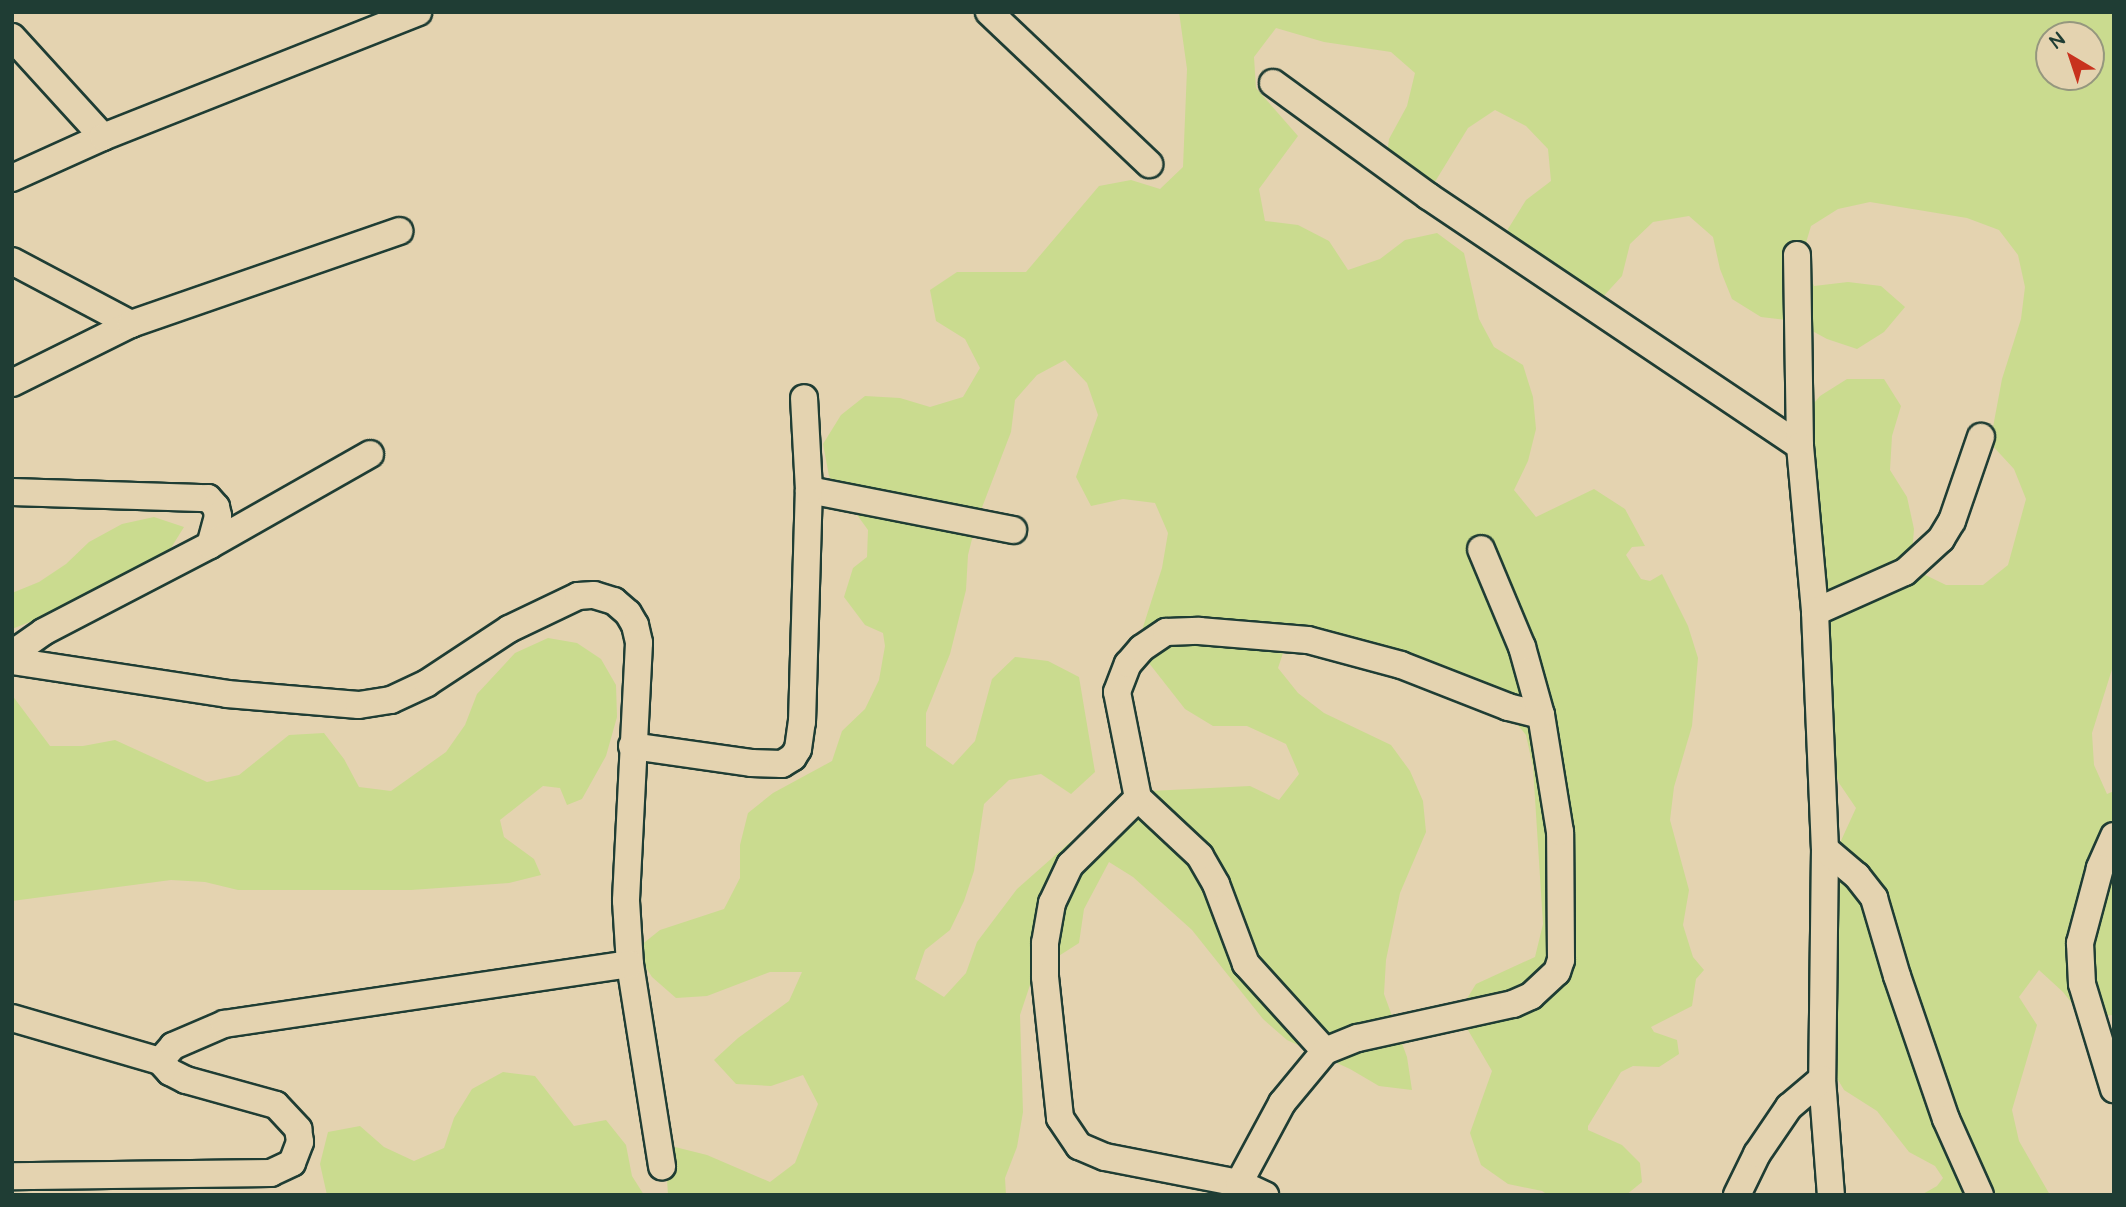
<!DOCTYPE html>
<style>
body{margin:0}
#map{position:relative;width:2126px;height:1207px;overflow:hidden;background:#e4d3b0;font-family:"Architects Daughter",sans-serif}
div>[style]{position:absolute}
.green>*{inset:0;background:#cadb8f}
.roads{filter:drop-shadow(2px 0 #1f3d34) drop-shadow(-2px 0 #1f3d34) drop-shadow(0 2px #1f3d34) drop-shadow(0 -2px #1f3d34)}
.minor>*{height:26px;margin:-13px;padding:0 13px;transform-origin:13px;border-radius:13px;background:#e4d3b0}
span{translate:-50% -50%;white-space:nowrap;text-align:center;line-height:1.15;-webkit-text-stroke:6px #e4d3b0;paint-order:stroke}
.frame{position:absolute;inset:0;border:14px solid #1f3d34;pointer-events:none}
.north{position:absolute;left:2035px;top:21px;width:70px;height:70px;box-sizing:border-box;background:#e4d3b0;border:2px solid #95977e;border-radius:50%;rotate:321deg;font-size:19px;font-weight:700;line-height:28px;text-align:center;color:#1f3d34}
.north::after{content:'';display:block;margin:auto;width:24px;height:32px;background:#c8321e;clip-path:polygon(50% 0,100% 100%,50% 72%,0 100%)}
</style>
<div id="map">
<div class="green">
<i style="clip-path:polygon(evenodd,1179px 12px,2114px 12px,2114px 663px,2092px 733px,2094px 765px,2107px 794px,2114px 791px,2114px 1015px,2083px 1017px,2063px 992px,2039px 970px,2019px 997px,2037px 1025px,2012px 1110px,2019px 1141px,2050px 1195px,1921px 1195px,1937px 1186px,1943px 1178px,1935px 1166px,1909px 1152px,1877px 1111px,1844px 1090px,1831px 1068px,1839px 845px,1856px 808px,1839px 783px,1821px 729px,1794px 467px,1783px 450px,1799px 421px,1820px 396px,1847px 379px,1884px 379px,1901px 406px,1892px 436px,1890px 470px,1907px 497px,1914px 529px,1911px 568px,1946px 585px,1983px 585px,2008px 565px,2026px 499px,2014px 469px,1990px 443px,2002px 379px,2021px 319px,2025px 287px,2018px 255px,1999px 230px,1967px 218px,1870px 202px,1838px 209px,1811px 226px,1802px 256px,1814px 286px,1848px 282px,1881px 286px,1905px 307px,1884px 332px,1857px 349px,1827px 339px,1794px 321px,1761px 317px,1732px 299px,1720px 269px,1713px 237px,1689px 216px,1653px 222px,1630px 244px,1622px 276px,1600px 300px,1567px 300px,1538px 286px,1512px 263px,1508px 229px,1526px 200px,1551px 181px,1548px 149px,1526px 126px,1495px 110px,1468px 128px,1433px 185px,1402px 198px,1385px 171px,1389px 139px,1407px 106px,1415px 73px,1391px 52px,1324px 42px,1276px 28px,1254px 57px,1256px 88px,1298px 136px,1259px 189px,1265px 221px,1298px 225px,1329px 241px,1348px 270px,1380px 259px,1405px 240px,1437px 233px,1464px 253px,1479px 319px,1494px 347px,1523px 365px,1533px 397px,1536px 429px,1528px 461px,1514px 490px,1536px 517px,1594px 489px,1625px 509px,1645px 546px,1632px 547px,1626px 555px,1641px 579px,1650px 581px,1662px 574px,1688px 626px,1698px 658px,1692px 726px,1674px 787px,1670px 820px,1689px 890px,1683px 925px,1693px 957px,1704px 970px,1696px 979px,1692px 1006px,1651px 1027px,1654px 1032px,1677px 1040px,1679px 1054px,1659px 1067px,1633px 1066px,1621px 1072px,1588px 1126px,1588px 1130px,1622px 1145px,1640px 1163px,1642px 1182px,1626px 1195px,1548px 1195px,1542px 1191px,1508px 1184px,1481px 1165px,1470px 1133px,1492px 1071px,1458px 1013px,1476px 984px,1535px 957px,1543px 924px,1533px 767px,1526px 735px,1506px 710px,1288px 638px,1278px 668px,1298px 693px,1324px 713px,1391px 745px,1410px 771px,1423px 801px,1426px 832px,1400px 893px,1386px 960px,1384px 994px,1407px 1057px,1412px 1090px,1379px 1086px,1350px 1069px,1287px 1040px,1263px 1019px,1192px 930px,1133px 877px,1109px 862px,1084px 909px,1079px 943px,1054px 959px,1030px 985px,1020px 1015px,1023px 1112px,1017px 1147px,1005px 1178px,1006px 1195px,668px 1195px,667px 1179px,675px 1147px,707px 1155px,770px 1182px,795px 1163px,818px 1104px,803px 1075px,771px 1086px,736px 1084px,714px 1060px,738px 1038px,789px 1001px,802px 972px,770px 972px,707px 996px,676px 998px,652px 977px,635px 950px,660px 930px,724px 909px,740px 878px,740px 845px,748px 813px,773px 793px,832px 761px,842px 731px,865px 709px,879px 680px,885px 646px,883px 633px,865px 625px,844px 597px,853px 568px,867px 557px,868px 530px,829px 476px,823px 444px,841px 415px,865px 396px,900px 398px,930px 407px,963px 397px,980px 368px,965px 339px,936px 321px,930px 290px,957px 272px,1026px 272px,1099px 186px,1131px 180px,1160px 189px,1183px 167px,1187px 69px,1179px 12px,2049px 35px,2091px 35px,2091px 77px,2049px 77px,2049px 35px,1179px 12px,1065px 360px,1087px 383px,1098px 415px,1076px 477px,1091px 506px,1123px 499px,1155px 503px,1168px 533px,1162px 568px,1143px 627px,1145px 658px,1185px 709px,1213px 726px,1247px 726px,1286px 744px,1299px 774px,1279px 800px,1250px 786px,1150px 791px,1069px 843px,1017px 889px,977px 942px,966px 973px,944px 997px,915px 979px,925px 950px,950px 930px,964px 901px,974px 871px,984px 804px,1009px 780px,1041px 774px,1071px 794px,1095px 772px,1079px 677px,1048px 661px,1015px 657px,992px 679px,975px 741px,953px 765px,926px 746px,926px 713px,950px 654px,966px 590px,968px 555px,976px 523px,1011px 432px,1015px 400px,1037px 375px,1065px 360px)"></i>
<i style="clip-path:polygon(154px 517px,184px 527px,166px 556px,50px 614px,12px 629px,12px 593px,39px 582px,66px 564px,89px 542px,122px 524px)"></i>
<i style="clip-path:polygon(548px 638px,577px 643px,601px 659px,616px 685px,617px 717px,606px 756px,582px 799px,567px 805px,560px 788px,543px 786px,500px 820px,504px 837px,534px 859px,541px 875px,509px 883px,411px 890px,238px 890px,205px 882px,171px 880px,12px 901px,12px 695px,50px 746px,83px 746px,115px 740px,207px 782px,239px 775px,289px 735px,324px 733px,344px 759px,359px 787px,391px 791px,446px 752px,465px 725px,477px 694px,515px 653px)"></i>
<i style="clip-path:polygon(503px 1072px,535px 1076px,574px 1126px,606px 1120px,626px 1145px,632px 1176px,644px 1195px,327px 1195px,320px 1164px,328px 1132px,360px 1126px,384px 1147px,414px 1161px,444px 1148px,454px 1118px,472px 1089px)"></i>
</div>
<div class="roads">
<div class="minor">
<i style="left:989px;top:12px;width:221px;rotate:43.5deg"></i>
<i style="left:12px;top:37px;width:135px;rotate:47.7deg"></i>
<i style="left:1273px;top:83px;width:192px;rotate:36.1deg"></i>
<i style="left:1428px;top:196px;width:448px;rotate:33.9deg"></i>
<i style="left:12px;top:178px;width:100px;rotate:-24.3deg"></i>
<i style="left:103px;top:137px;width:339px;rotate:-21.6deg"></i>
<i style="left:1797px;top:255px;width:191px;rotate:89.1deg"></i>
<i style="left:1800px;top:446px;width:167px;rotate:84.8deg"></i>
<i style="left:1815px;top:612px;width:237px;rotate:87.6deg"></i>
<i style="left:1825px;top:849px;width:230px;rotate:90.7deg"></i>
<i style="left:1822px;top:1079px;width:116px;rotate:85.6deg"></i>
<i style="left:12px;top:261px;width:135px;rotate:27.9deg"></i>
<i style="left:12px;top:383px;width:133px;rotate:-26.4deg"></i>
<i style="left:131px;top:324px;width:284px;rotate:-19.1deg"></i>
<i style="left:809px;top:490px;width:208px;rotate:11.1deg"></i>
<i style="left:12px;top:492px;width:196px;rotate:1.8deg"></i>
<i style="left:208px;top:498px;width:12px;rotate:48deg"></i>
<i style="left:216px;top:507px;width:9px;rotate:77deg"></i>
<i style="left:218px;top:516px;width:30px;rotate:105deg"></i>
<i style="left:1815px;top:612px;width:98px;rotate:-24deg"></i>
<i style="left:1905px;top:572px;width:49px;rotate:-42.5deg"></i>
<i style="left:1941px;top:539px;width:21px;rotate:-59deg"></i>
<i style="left:1952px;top:521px;width:89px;rotate:-71deg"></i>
<i style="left:12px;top:654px;width:38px;rotate:-35deg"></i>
<i style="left:43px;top:632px;width:188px;rotate:-27.5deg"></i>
<i style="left:210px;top:545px;width:184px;rotate:-29.6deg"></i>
<i style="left:12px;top:661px;width:218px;rotate:8.7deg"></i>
<i style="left:227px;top:694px;width:132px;rotate:4.8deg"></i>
<i style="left:359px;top:705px;width:32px;rotate:-9deg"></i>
<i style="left:391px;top:700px;width:40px;rotate:-25deg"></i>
<i style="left:427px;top:683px;width:98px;rotate:-33.4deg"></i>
<i style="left:509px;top:629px;width:76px;rotate:-25.6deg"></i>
<i style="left:578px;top:596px;width:16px;rotate:-4deg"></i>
<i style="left:594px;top:595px;width:21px;rotate:17deg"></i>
<i style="left:614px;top:601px;width:18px;rotate:41deg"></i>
<i style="left:628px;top:613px;width:14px;rotate:60deg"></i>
<i style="left:635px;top:625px;width:18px;rotate:77deg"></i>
<i style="left:639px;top:643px;width:258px;rotate:92.9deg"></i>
<i style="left:626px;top:901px;width:63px;rotate:86.4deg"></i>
<i style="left:630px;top:964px;width:205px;rotate:81deg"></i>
<i style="left:632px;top:746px;width:120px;rotate:8.1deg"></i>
<i style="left:751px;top:763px;width:31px;rotate:2deg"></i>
<i style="left:782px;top:764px;width:13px;rotate:-32deg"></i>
<i style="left:793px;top:757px;width:9px;rotate:-58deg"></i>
<i style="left:798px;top:749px;width:27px;rotate:-82deg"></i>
<i style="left:802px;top:722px;width:232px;rotate:-88.3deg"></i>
<i style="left:809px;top:490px;width:92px;rotate:-93.1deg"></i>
<i style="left:1138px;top:798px;width:95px;rotate:135.4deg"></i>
<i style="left:1070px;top:865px;width:42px;rotate:115.3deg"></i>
<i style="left:1052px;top:903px;width:41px;rotate:99.9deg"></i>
<i style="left:1045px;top:943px;width:34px;rotate:90deg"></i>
<i style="left:1045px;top:977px;width:142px;rotate:83.9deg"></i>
<i style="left:1060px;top:1118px;width:34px;rotate:56deg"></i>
<i style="left:1079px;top:1146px;width:28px;rotate:23deg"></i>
<i style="left:1105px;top:1157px;width:136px;rotate:11deg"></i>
<i style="left:1239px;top:1183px;width:29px;rotate:25deg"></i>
<i style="left:2114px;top:836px;width:35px;rotate:114deg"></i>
<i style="left:2100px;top:868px;width:78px;rotate:104.9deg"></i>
<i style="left:2080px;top:943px;width:41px;rotate:87.2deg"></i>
<i style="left:2082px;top:984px;width:110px;rotate:73.1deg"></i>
<i style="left:1825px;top:849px;width:42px;rotate:40.2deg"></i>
<i style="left:1857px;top:876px;width:28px;rotate:52deg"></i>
<i style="left:1874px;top:898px;width:81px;rotate:73.6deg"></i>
<i style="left:1897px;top:976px;width:151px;rotate:71.1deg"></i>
<i style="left:1946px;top:1119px;width:83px;rotate:65.9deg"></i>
<i style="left:12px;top:1018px;width:154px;rotate:16.2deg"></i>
<i style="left:160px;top:1061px;width:15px;rotate:48deg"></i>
<i style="left:170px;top:1072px;width:18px;rotate:27deg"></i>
<i style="left:186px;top:1080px;width:93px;rotate:15.5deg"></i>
<i style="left:276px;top:1105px;width:33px;rotate:47deg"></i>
<i style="left:298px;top:1129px;width:13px;rotate:81deg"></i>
<i style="left:300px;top:1142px;width:22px;rotate:111deg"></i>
<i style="left:292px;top:1163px;width:23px;rotate:155deg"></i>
<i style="left:271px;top:1173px;width:259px;rotate:179.3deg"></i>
<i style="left:1325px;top:1051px;width:118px;rotate:-132.2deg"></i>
<i style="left:1246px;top:964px;width:85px;rotate:-110.6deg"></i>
<i style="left:1216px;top:884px;width:32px;rotate:-120deg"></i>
<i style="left:1200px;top:856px;width:85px;rotate:-136.9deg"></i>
<i style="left:1138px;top:798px;width:108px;rotate:-101.2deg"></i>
<i style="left:1117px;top:692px;width:30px;rotate:-69deg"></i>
<i style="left:1128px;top:664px;width:21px;rotate:-49deg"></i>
<i style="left:1142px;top:648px;width:29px;rotate:-34deg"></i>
<i style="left:1166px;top:632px;width:33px;rotate:-2deg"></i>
<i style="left:1199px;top:631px;width:109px;rotate:4.7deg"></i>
<i style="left:1308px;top:640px;width:96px;rotate:15deg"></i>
<i style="left:1401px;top:665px;width:115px;rotate:21.4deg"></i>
<i style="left:1508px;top:707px;width:34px;rotate:14deg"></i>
<i style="left:160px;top:1061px;width:20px;rotate:-49deg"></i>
<i style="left:173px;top:1046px;width:56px;rotate:-23.3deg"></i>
<i style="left:224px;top:1024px;width:410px;rotate:-8.4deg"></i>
<i style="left:1239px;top:1183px;width:91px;rotate:-61.7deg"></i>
<i style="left:1282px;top:1103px;width:67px;rotate:-50.4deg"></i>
<i style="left:1325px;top:1051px;width:35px;rotate:-22deg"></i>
<i style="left:1358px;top:1038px;width:159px;rotate:-12.4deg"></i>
<i style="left:1513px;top:1004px;width:20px;rotate:-24deg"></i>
<i style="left:1531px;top:996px;width:35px;rotate:-43deg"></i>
<i style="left:1557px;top:972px;width:13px;rotate:-72deg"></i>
<i style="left:1561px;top:960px;width:128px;rotate:-90.4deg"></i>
<i style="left:1560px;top:832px;width:119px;rotate:-99.2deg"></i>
<i style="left:1541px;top:715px;width:71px;rotate:-105.6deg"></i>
<i style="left:1522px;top:647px;width:106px;rotate:-112.7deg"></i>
<i style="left:1737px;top:1195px;width:46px;rotate:-64deg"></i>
<i style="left:1757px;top:1154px;width:57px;rotate:-55.8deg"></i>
<i style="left:1789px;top:1107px;width:43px;rotate:-40.3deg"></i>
</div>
</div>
<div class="frame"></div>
<div class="north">N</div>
</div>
